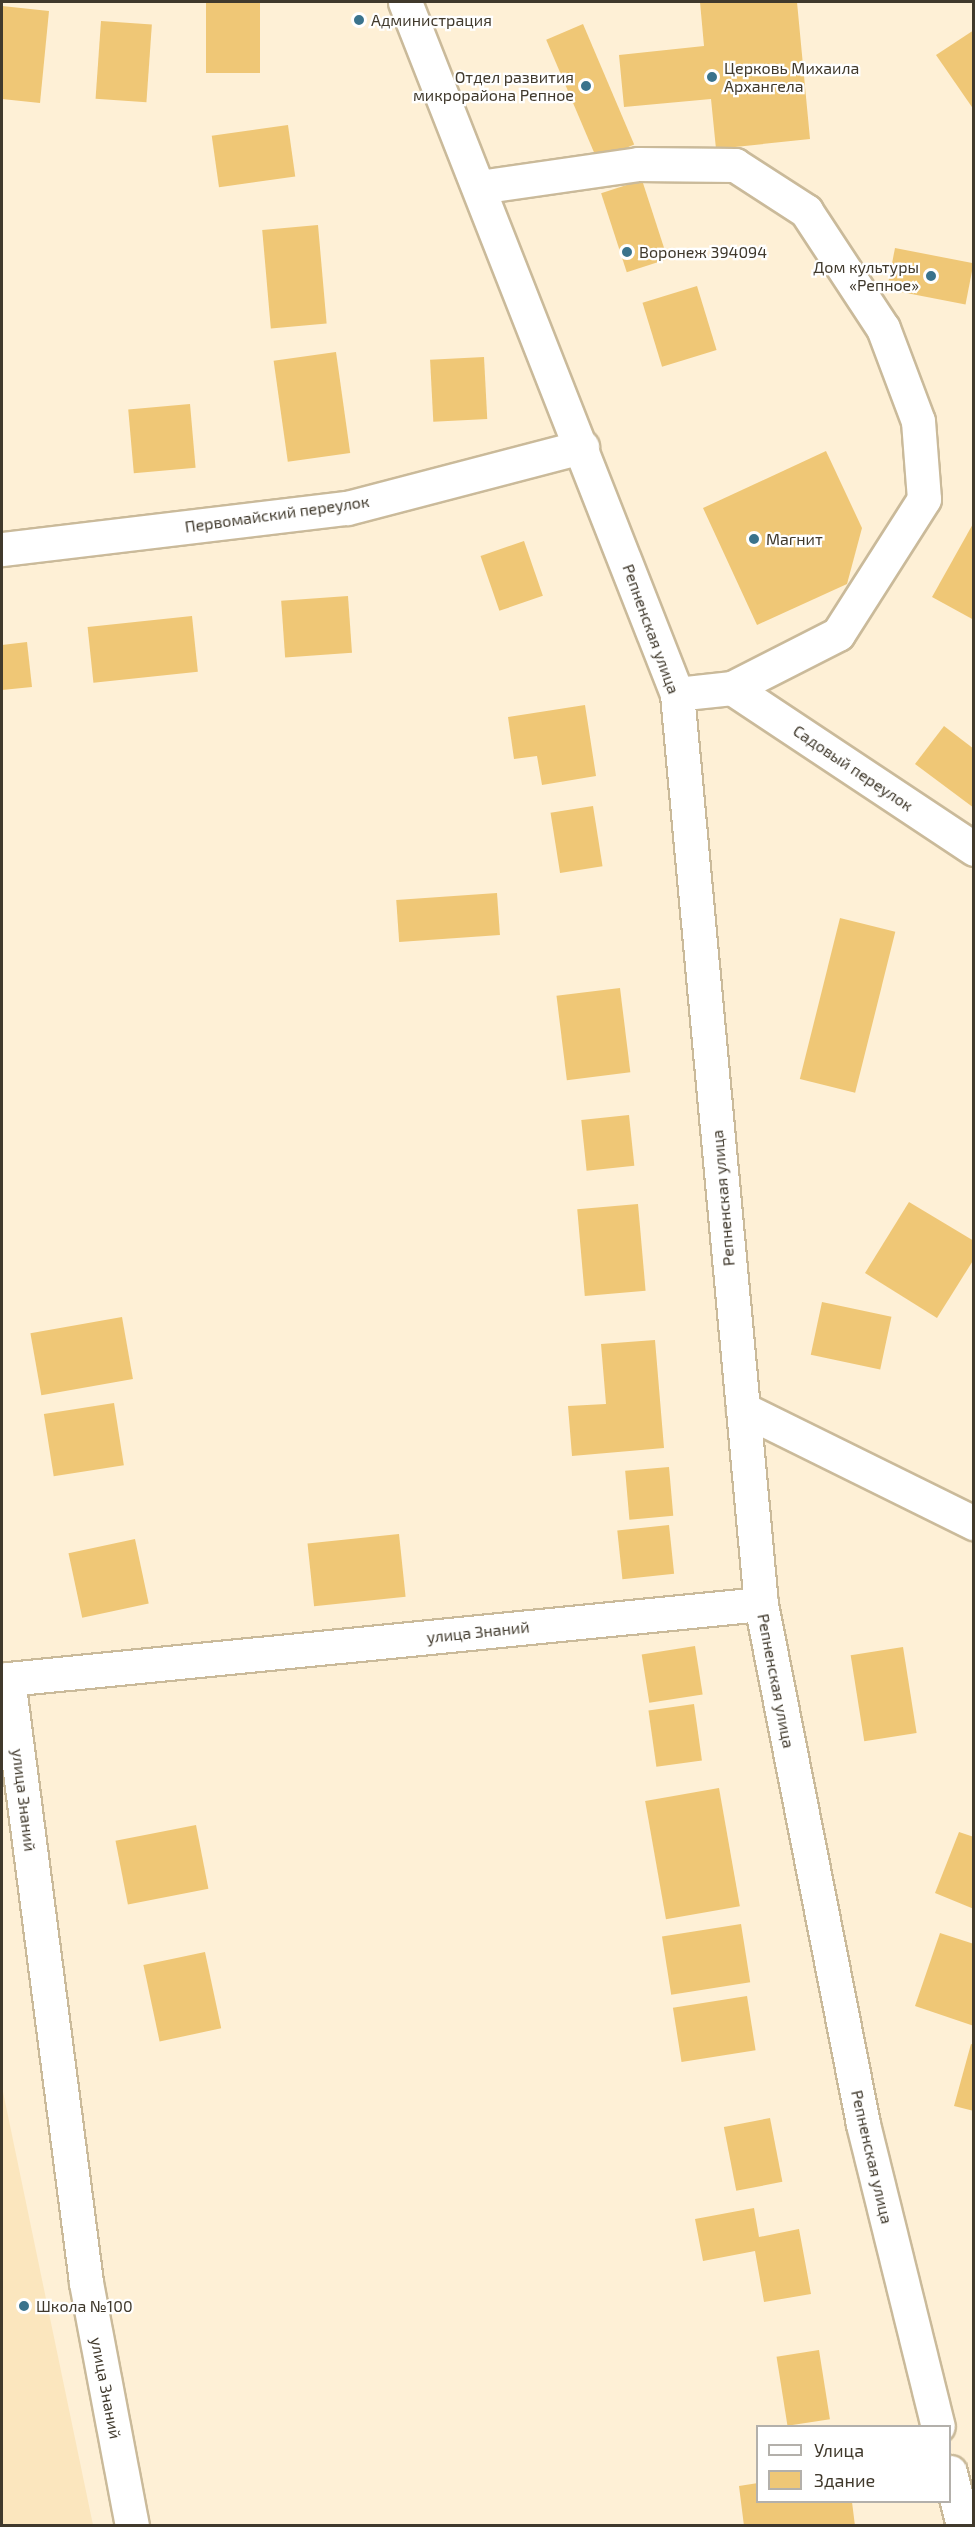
<!DOCTYPE html>
<meta charset="utf-8">
<style>
body{margin:0}
#map{position:relative;width:975px;height:2527px;overflow:hidden;background:#fef0d6;font-family:"Exo 2",sans-serif}
div>[style]{position:absolute}
.built>*{inset:0;background:#fbe6be}
.building>*{inset:0;background:#efc776;transform-origin:0 0}
.roads{filter:drop-shadow(2px 0 #caba9a) drop-shadow(-2px 0 #caba9a) drop-shadow(0 2px #caba9a) drop-shadow(0 -2px #caba9a)}
.minor>*{height:33px;margin:-16.5px;padding:0 16.5px;transform-origin:16.5px;border-radius:16.5px;background:#fff}
.dots>*{width:16px;height:16px;translate:-50% -50%;box-sizing:border-box;border:3px solid #fff;border-radius:50%}
span{translate:-50% -50%;white-space:nowrap;text-align:center;line-height:1.15;-webkit-text-stroke:4.5px #fff;paint-order:stroke}
.poi-label{font-size:16px;color:#40392c}
.left{translate:0 -50%;text-align:left}
.right{translate:-100% -50%;text-align:right}
.street-label{font-size:16px;color:#40392c}
.frame{position:absolute;inset:0;border:3px solid #40392c;pointer-events:none}
.legend{position:absolute;left:756px;top:2425px;width:195px;height:78px;box-sizing:border-box;background:#fff;border:2px solid #b3b0ab;margin:0;padding:8px 10px;list-style:none;font-size:18px;color:#40392c}
.legend li{display:flex;align-items:center;gap:12px;height:30px}
.legend b{width:30px;border:2px solid #b3b0ab}
</style>
<div id="map">
<div class="built">
<i style="clip-path:polygon(2px 2087px,93px 2525px,2px 2525px)"></i>
</div>
<div class="building">
<i style="left:206px;top:2px;width:54px;height:71px"></i>
<i style="clip-path:polygon(700px 2px,797px 2px,810px 139px,716px 149px,711px 99px,624px 107px,619px 55px,704px 46px)"></i>
<i style="clip-path:polygon(2px 6px,49px 11px,40px 103px,2px 99px)"></i>
<i style="left:101px;top:21px;width:51px;height:78px;rotate:4deg"></i>
<i style="left:583px;top:24px;width:131px;height:40px;rotate:67deg"></i>
<i style="clip-path:polygon(974px 30px,974px 110px,936px 55px)"></i>
<i style="left:288px;top:125px;width:52px;height:77px;rotate:82deg"></i>
<i style="left:642px;top:180px;width:83px;height:43px;rotate:72deg"></i>
<i style="left:318px;top:225px;width:99px;height:56px;rotate:85deg"></i>
<i style="left:895px;top:248px;width:80px;height:42px;rotate:11deg"></i>
<i style="left:697px;top:286px;width:67px;height:57px;rotate:73deg"></i>
<i style="left:336px;top:352px;width:102px;height:63px;rotate:82deg"></i>
<i style="left:484px;top:357px;width:62px;height:54px;rotate:87deg"></i>
<i style="left:190px;top:404px;width:64px;height:62px;rotate:85deg"></i>
<i style="clip-path:polygon(826px 451px,862px 528px,847px 584px,757px 625px,703px 508px)"></i>
<i style="clip-path:polygon(974px 522px,974px 620px,932px 597px)"></i>
<i style="left:524px;top:541px;width:58px;height:46px;rotate:71deg"></i>
<i style="left:348px;top:596px;width:57px;height:67px;rotate:86deg"></i>
<i style="left:192px;top:616px;width:56px;height:105px;rotate:84deg"></i>
<i style="clip-path:polygon(27px 642px,32px 687px,2px 690px,2px 645px)"></i>
<i style="clip-path:polygon(585px 705px,596px 776px,542px 785px,537px 756px,514px 759px,508px 717px)"></i>
<i style="clip-path:polygon(944px 726px,974px 749px,974px 808px,915px 764px)"></i>
<i style="left:593px;top:806px;width:61px;height:43px;rotate:81deg"></i>
<i style="left:497px;top:893px;width:42px;height:101px;rotate:86deg"></i>
<i style="left:840px;top:918px;width:57px;height:166px;rotate:14deg"></i>
<i style="left:620px;top:988px;width:85px;height:64px;rotate:83deg"></i>
<i style="left:629px;top:1115px;width:51px;height:48px;rotate:84deg"></i>
<i style="clip-path:polygon(909px 1202px,974px 1241px,974px 1259px,937px 1318px,865px 1273px)"></i>
<i style="left:638px;top:1204px;width:87px;height:61px;rotate:85deg"></i>
<i style="left:822px;top:1302px;width:71px;height:54px;rotate:12deg"></i>
<i style="left:122px;top:1317px;width:63px;height:93px;rotate:80deg"></i>
<i style="clip-path:polygon(655px 1340px,664px 1448px,572px 1456px,568px 1406px,606px 1404px,601px 1344px)"></i>
<i style="left:114px;top:1403px;width:63px;height:71px;rotate:81deg"></i>
<i style="left:669px;top:1467px;width:49px;height:44px;rotate:85deg"></i>
<i style="left:669px;top:1525px;width:49px;height:52px;rotate:84deg"></i>
<i style="left:399px;top:1534px;width:63px;height:92px;rotate:84deg"></i>
<i style="left:135px;top:1539px;width:66px;height:68px;rotate:78deg"></i>
<i style="left:695px;top:1646px;width:49px;height:54px;rotate:81deg"></i>
<i style="left:903px;top:1647px;width:87px;height:53px;rotate:81deg"></i>
<i style="left:694px;top:1704px;width:57px;height:46px;rotate:82deg"></i>
<i style="left:719px;top:1788px;width:120px;height:75px;rotate:80deg"></i>
<i style="left:196px;top:1825px;width:65px;height:82px;rotate:79deg"></i>
<i style="clip-path:polygon(959px 1832px,974px 1837px,974px 1909px,935px 1893px)"></i>
<i style="left:741px;top:1924px;width:59px;height:80px;rotate:81deg"></i>
<i style="clip-path:polygon(940px 1933px,974px 1944px,974px 2026px,915px 2006px)"></i>
<i style="left:205px;top:1952px;width:78px;height:63px;rotate:78deg"></i>
<i style="left:747px;top:1996px;width:55px;height:75px;rotate:81deg"></i>
<i style="clip-path:polygon(971px 2044px,974px 2045px,974px 2111px,954px 2106px)"></i>
<i style="left:770px;top:2118px;width:65px;height:47px;rotate:79deg"></i>
<i style="clip-path:polygon(754px 2208px,759px 2237px,799px 2229px,811px 2294px,764px 2302px,755px 2251px,703px 2261px,695px 2219px)"></i>
<i style="left:819px;top:2350px;width:70px;height:43px;rotate:81deg"></i>
<i style="clip-path:polygon(758px 2483px,758px 2502px,852px 2502px,855px 2526px,744px 2526px,739px 2486px)"></i>
</div>
<div class="roads">
<div class="minor">
<i style="left:405px;top:2px;width:744px;rotate:68.54deg"></i>
<i style="left:677px;top:694px;width:914px;rotate:84.73deg"></i>
<i style="left:761px;top:1604px;width:530px;rotate:78.9deg"></i>
<i style="left:863px;top:2124px;width:311px;rotate:76.1deg"></i>
<i style="left:479px;top:187px;width:161px;rotate:-8.2deg"></i>
<i style="left:638px;top:164px;width:97px;rotate:0.6deg"></i>
<i style="left:735px;top:165px;width:85px;rotate:32.9deg"></i>
<i style="left:806px;top:211px;width:140px;rotate:56.7deg"></i>
<i style="left:883px;top:328px;width:99px;rotate:69.4deg"></i>
<i style="left:918px;top:421px;width:78px;rotate:85.6deg"></i>
<i style="left:924px;top:499px;width:160px;rotate:122.5deg"></i>
<i style="left:838px;top:634px;width:119px;rotate:153deg"></i>
<i style="left:732px;top:688px;width:55px;rotate:173.8deg"></i>
<i style="left:2px;top:549px;width:347px;rotate:-6.8deg"></i>
<i style="left:347px;top:508px;width:243px;rotate:-14.6deg"></i>
<i style="left:732px;top:688px;width:291px;rotate:33.6deg"></i>
<i style="left:743px;top:1409px;width:258px;rotate:26.3deg"></i>
<i style="left:950px;top:2472px;width:56px;rotate:76.5deg"></i>
<i style="left:132px;top:2526px;width:248px;rotate:-100.7deg"></i>
<i style="left:86px;top:2282px;width:608px;rotate:-97.37deg"></i>
<i style="left:8px;top:1679px;width:757px;rotate:-5.69deg"></i>
</div>
</div>
<div class="dots">
<i style="left:359px;top:20px;background:#3a738c"></i>
<i style="left:712px;top:77px;background:#3a738c"></i>
<i style="left:586px;top:86px;background:#3a738c"></i>
<i style="left:627px;top:252px;background:#3a738c"></i>
<i style="left:931px;top:276px;background:#3a738c"></i>
<i style="left:754px;top:539px;background:#3a738c"></i>
<i style="left:24px;top:2306px;background:#3a738c"></i>
</div>
<div class="poi-label">
<span class="left" style="left:371px;top:20px">Администрация</span>
<span class="left" style="left:724px;top:77px">Церковь Михаила<br>Архангела</span>
<span class="right" style="left:574px;top:86px">Отдел развития<br>микрорайона Репное</span>
<span class="left" style="left:639px;top:252px">Воронеж 394094</span>
<span class="right" style="left:919px;top:276px">Дом культуры<br>«Репное»</span>
<span class="left" style="left:766px;top:539px">Магнит</span>
<span class="left" style="left:36px;top:2306px">Школа №100</span>
</div>
<div class="street-label">
<span style="left:277px;top:514px;rotate:-8deg">Первомайский переулок</span>
<span style="left:651px;top:629px;rotate:70deg">Репненская улица</span>
<span style="left:853px;top:768px;rotate:34deg">Садовый переулок</span>
<span style="left:723px;top:1198px;rotate:-95deg">Репненская улица</span>
<span style="left:478px;top:1632px;rotate:-6deg">улица Знаний</span>
<span style="left:776px;top:1681px;rotate:79deg">Репненская улица</span>
<span style="left:24px;top:1800px;rotate:83deg">улица Знаний</span>
<span style="left:872px;top:2157px;rotate:77deg">Репненская улица</span>
<span style="left:106px;top:2388px;rotate:79deg">улица Знаний</span>
</div>
<div class="frame"></div>
<ul class="legend">
<li><b style="height:8px;background:#fff"></b>Улица</li>
<li><b style="height:16px;background:#efc776"></b>Здание</li>
</ul>
</div>
